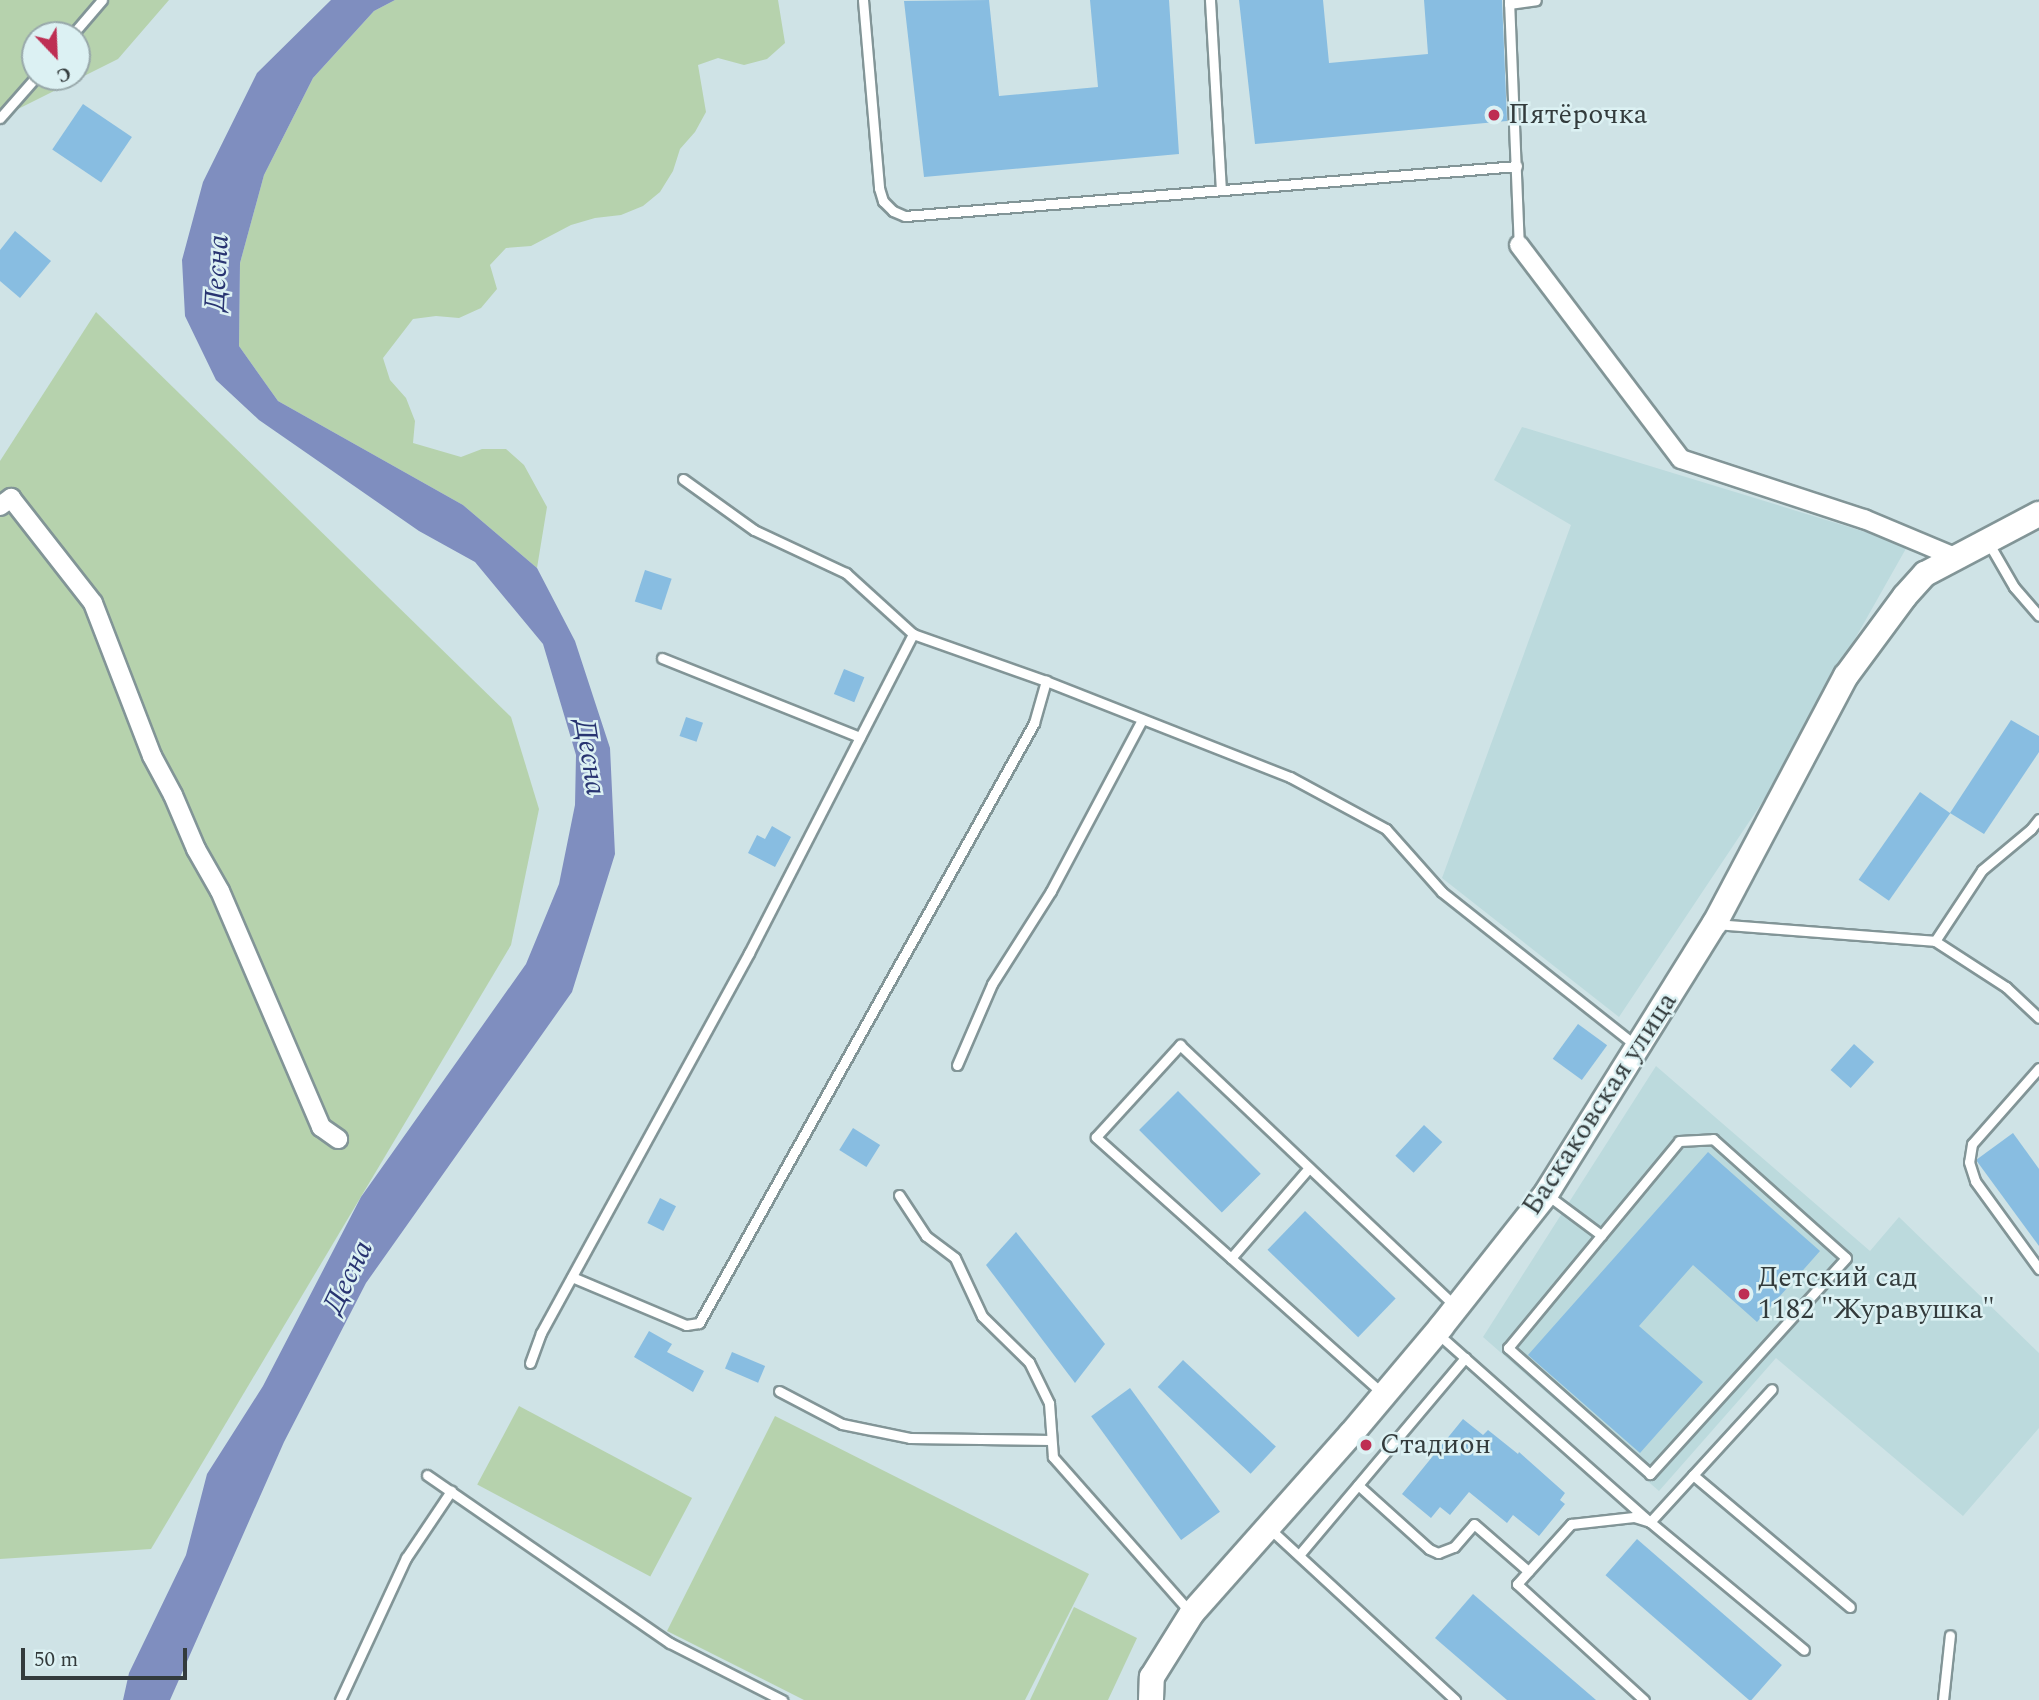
<!DOCTYPE html>
<meta charset="utf-8">
<style>
body{margin:0}
#map{position:relative;width:2039px;height:1700px;overflow:hidden;background:#cfe3e6;font-family:Spectral,serif}
div>[style]{position:absolute}
.built>*{inset:0;background:#bcdadd}
.green>*{inset:0;background:#b6d2ad;transform-origin:0 0}
.water>*{inset:0;background:#7f8ebf}
.building>*{inset:0;background:#88bde1;transform-origin:0 0}
.roads{filter:drop-shadow(2px 0 #829597) drop-shadow(-2px 0 #829597) drop-shadow(0 2px #829597) drop-shadow(0 -2px #829597)}
.lane>*{height:9px;margin:-4.5px;padding:0 4.5px;transform-origin:4.5px;border-radius:4.5px;background:#fff}
.street>*{height:18px;margin:-9px;padding:0 9px;transform-origin:9px;border-radius:9px;background:#fff}
.secondary>*{height:24px;margin:-12px;padding:0 12px;transform-origin:12px;border-radius:12px;background:#fff}
.dots>*{width:19px;height:19px;translate:-50% -50%;box-sizing:border-box;border:4px solid #dcf1f3;border-radius:50%}
span{translate:-50% -50%;white-space:nowrap;text-align:center;line-height:1.15;-webkit-text-stroke:5px #dcf1f3;paint-order:stroke}
.poi-label{font-size:28px;color:#333b3c}
.left{translate:0 -50%;text-align:left}
.street-label{font-size:28px;color:#333b3c}
.water-label{font-size:30px;color:#283471;font-style:italic}
.north{position:absolute;left:21px;top:21px;width:70px;height:70px;box-sizing:border-box;background:#dcf1f3;border:2px solid #98a8aa;border-radius:50%;rotate:157deg;font-size:19px;font-weight:700;line-height:28px;text-align:center;color:#333b3c}
.north::after{content:'';display:block;margin:auto;width:24px;height:32px;background:#be2e53;clip-path:polygon(50% 0,100% 100%,50% 72%,0 100%)}
.scale{position:absolute;left:21px;top:1648px;width:166px;height:32px;box-sizing:border-box;border:4px solid #333b3c;border-top:0;padding-left:9px;font-size:21px;line-height:24px;white-space:nowrap;color:#333b3c;-webkit-text-stroke:5px #dcf1f3;paint-order:stroke}
</style>
<div id="map">
<div class="built">
<i style="clip-path:polygon(1522px 427px,1908px 545px,1765px 798px,1619px 1017px,1442px 878px,1571px 525px,1494px 480px)"></i>
<i style="clip-path:polygon(1656px 1066px,1870px 1251px,1899px 1217px,2039px 1353px,2039px 1428px,1963px 1516px,1776px 1358px,1659px 1491px,1483px 1337px)"></i>
</div>
<div class="green">
<i style="clip-path:polygon(evenodd,0 0,169px 0,118px 59px,0 118px,0 0,35px 35px,77px 35px,77px 77px,35px 77px,35px 35px)"></i>
<i style="clip-path:polygon(395px 0,778px 0,785px 43px,767px 59px,744px 65px,718px 58px,698px 65px,706px 112px,695px 132px,680px 149px,673px 171px,660px 192px,643px 206px,621px 215px,595px 218px,571px 225px,531px 246px,506px 248px,490px 265px,497px 289px,481px 308px,459px 318px,436px 316px,413px 319px,383px 358px,390px 380px,406px 398px,415px 421px,413px 443px,461px 457px,482px 449px,506px 449px,524px 465px,547px 507px,537px 568px,463px 505px,278px 401px,239px 346px,240px 263px,264px 175px,313px 78px,374px 11px)"></i>
<i style="clip-path:polygon(96px 312px,511px 717px,539px 809px,511px 945px,151px 1549px,0 1559px,0 461px)"></i>
<i style="left:519px;top:1406px;width:196px;height:89px;rotate:28deg"></i>
<i style="clip-path:polygon(775px 1416px,1089px 1574px,1025px 1700px,804px 1700px,667px 1631px)"></i>
<i style="clip-path:polygon(1074px 1607px,1137px 1638px,1108px 1700px,1030px 1700px)"></i>
</div>
<div class="water">
<i style="clip-path:polygon(331px 0,395px 0,374px 11px,313px 78px,264px 175px,240px 263px,239px 346px,278px 401px,463px 505px,537px 568px,575px 641px,610px 748px,615px 854px,572px 992px,366px 1283px,284px 1442px,170px 1700px,123px 1700px,129px 1673px,186px 1555px,207px 1474px,263px 1386px,361px 1197px,526px 964px,559px 884px,575px 805px,576px 755px,543px 644px,475px 562px,419px 531px,259px 420px,216px 380px,185px 316px,182px 260px,203px 182px,257px 73px)"></i>
</div>
<div class="building">
<i style="clip-path:polygon(989px 0,999px 96px,1098px 87px,1090px 0,1169px 0,1179px 154px,924px 177px,904px 1px)"></i>
<i style="clip-path:polygon(1239px 0,1323px 0,1329px 63px,1428px 54px,1424px 0,1502px 0,1507px 121px,1255px 144px)"></i>
<i style="left:83px;top:104px;width:59px;height:55px;rotate:34deg"></i>
<i style="clip-path:polygon(15px 231px,51px 261px,20px 298px,0 281px,0 250px)"></i>
<i style="left:645px;top:570px;width:28px;height:33px;rotate:18deg"></i>
<i style="left:844px;top:669px;width:22px;height:27px;rotate:22deg"></i>
<i style="left:686px;top:717px;width:18px;height:20px;rotate:19deg"></i>
<i style="clip-path:polygon(2011px 720px,2039px 736px,2039px 752px,1984px 834px,1950px 813px)"></i>
<i style="left:1920px;top:792px;width:37px;height:107px;rotate:35deg"></i>
<i style="clip-path:polygon(772px 826px,791px 837px,775px 867px,748px 853px,757px 835px,765px 839px)"></i>
<i style="left:1578px;top:1024px;width:36px;height:43px;rotate:36deg"></i>
<i style="left:1854px;top:1044px;width:27px;height:35px;rotate:42deg"></i>
<i style="left:1178px;top:1091px;width:117px;height:55px;rotate:45deg"></i>
<i style="left:1424px;top:1125px;width:25px;height:42px;rotate:43deg"></i>
<i style="left:853px;top:1128px;width:32px;height:26px;rotate:32deg"></i>
<i style="clip-path:polygon(2013px 1133px,2039px 1169px,2039px 1246px,1976px 1160px)"></i>
<i style="clip-path:polygon(1708px 1152px,1820px 1251px,1757px 1322px,1693px 1265px,1639px 1326px,1703px 1382px,1640px 1453px,1528px 1355px)"></i>
<i style="left:660px;top:1198px;width:18px;height:28px;rotate:27deg"></i>
<i style="left:1305px;top:1211px;width:126px;height:54px;rotate:44deg"></i>
<i style="clip-path:polygon(1016px 1232px,1105px 1344px,1075px 1383px,986px 1265px)"></i>
<i style="clip-path:polygon(649px 1331px,672px 1344px,667px 1352px,704px 1371px,693px 1392px,634px 1357px)"></i>
<i style="left:732px;top:1352px;width:36px;height:18px;rotate:23deg"></i>
<i style="left:1183px;top:1360px;width:127px;height:37px;rotate:43deg"></i>
<i style="left:1130px;top:1388px;width:153px;height:48px;rotate:54deg"></i>
<i style="clip-path:polygon(1463px 1419px,1483px 1435px,1488px 1430px,1518px 1454px,1519px 1452px,1565px 1493px,1560px 1500px,1565px 1504px,1539px 1536px,1513px 1515px,1507px 1523px,1469px 1492px,1450px 1515px,1440px 1507px,1431px 1518px,1402px 1494px)"></i>
<i style="left:1637px;top:1539px;width:192px;height:48px;rotate:41deg"></i>
<i style="clip-path:polygon(1473px 1594px,1596px 1700px,1507px 1700px,1435px 1638px)"></i>
</div>
<div class="roads">
<div class="lane">
<i style="left:863px;top:0;width:189px;rotate:85.1deg"></i>
<i style="left:879px;top:188px;width:14px;rotate:73deg"></i>
<i style="left:883px;top:201px;width:14px;rotate:45deg"></i>
<i style="left:893px;top:211px;width:13px;rotate:23deg"></i>
<i style="left:905px;top:216px;width:614px;rotate:-4.67deg"></i>
<i style="left:1210px;top:0;width:190px;rotate:86.7deg"></i>
<i style="left:1509px;top:0;width:245px;rotate:87.7deg"></i>
<i style="left:1509px;top:4px;width:27px;rotate:-8deg"></i>
<i style="left:72px;top:35px;width:46px;rotate:-49.4deg"></i>
<i style="left:0;top:118px;width:55px;rotate:-48.7deg"></i>
<i style="left:683px;top:479px;width:87px;rotate:35.7deg"></i>
<i style="left:754px;top:530px;width:102px;rotate:25.1deg"></i>
<i style="left:846px;top:573px;width:91px;rotate:42.3deg"></i>
<i style="left:913px;top:634px;width:141px;rotate:19.5deg"></i>
<i style="left:1046px;top:681px;width:262px;rotate:21.5deg"></i>
<i style="left:1290px;top:777px;width:109px;rotate:28.4deg"></i>
<i style="left:1386px;top:829px;width:84px;rotate:48.4deg"></i>
<i style="left:1442px;top:892px;width:246px;rotate:38.4deg"></i>
<i style="left:1988px;top:542px;width:52px;rotate:60deg"></i>
<i style="left:2014px;top:587px;width:38px;rotate:49deg"></i>
<i style="left:662px;top:658px;width:213px;rotate:21.8deg"></i>
<i style="left:1716px;top:924px;width:220px;rotate:4.4deg"></i>
<i style="left:1935px;top:941px;width:85px;rotate:32.9deg"></i>
<i style="left:2006px;top:987px;width:45px;rotate:43.2deg"></i>
<i style="left:1935px;top:941px;width:85px;rotate:-56.5deg"></i>
<i style="left:1982px;top:870px;width:64px;rotate:-39.9deg"></i>
<i style="left:2031px;top:829px;width:13px;rotate:-51deg"></i>
<i style="left:957px;top:1065px;width:88px;rotate:-66.6deg"></i>
<i style="left:992px;top:984px;width:110px;rotate:-57.6deg"></i>
<i style="left:1051px;top:891px;width:194px;rotate:-62deg"></i>
<i style="left:2039px;top:1068px;width:101px;rotate:131.4deg"></i>
<i style="left:1972px;top:1144px;width:18px;rotate:99deg"></i>
<i style="left:1969px;top:1162px;width:20px;rotate:72deg"></i>
<i style="left:1975px;top:1181px;width:109px;rotate:54deg"></i>
<i style="left:1713px;top:1139px;width:178px;rotate:41.8deg"></i>
<i style="left:1846px;top:1258px;width:292px;rotate:132.2deg"></i>
<i style="left:1650px;top:1474px;width:190px;rotate:-138.4deg"></i>
<i style="left:1508px;top:1348px;width:268px;rotate:-50.4deg"></i>
<i style="left:1679px;top:1141px;width:34px;rotate:-3deg"></i>
<i style="left:1546px;top:1194px;width:69px;rotate:36.7deg"></i>
<i style="left:899px;top:1195px;width:49px;rotate:56.6deg"></i>
<i style="left:926px;top:1236px;width:36px;rotate:37deg"></i>
<i style="left:955px;top:1258px;width:64px;rotate:65deg"></i>
<i style="left:982px;top:1316px;width:66px;rotate:44.4deg"></i>
<i style="left:1029px;top:1362px;width:46px;rotate:64deg"></i>
<i style="left:1049px;top:1403px;width:54px;rotate:85.8deg"></i>
<i style="left:1053px;top:1457px;width:207px;rotate:48.5deg"></i>
<i style="left:1231px;top:1258px;width:119px;rotate:-49.1deg"></i>
<i style="left:572px;top:1277px;width:124px;rotate:22.8deg"></i>
<i style="left:686px;top:1325px;width:13px;rotate:-9deg"></i>
<i style="left:699px;top:1323px;width:687px;rotate:-60.82deg"></i>
<i style="left:1034px;top:723px;width:44px;rotate:-74.1deg"></i>
<i style="left:1438px;top:1334px;width:283px;rotate:41.6deg"></i>
<i style="left:1650px;top:1522px;width:180px;rotate:-47.5deg"></i>
<i style="left:530px;top:1363px;width:32px;rotate:-70deg"></i>
<i style="left:541px;top:1333px;width:433px;rotate:-61.3deg"></i>
<i style="left:749px;top:953px;width:359px;rotate:-62.8deg"></i>
<i style="left:779px;top:1391px;width:71px;rotate:27.6deg"></i>
<i style="left:842px;top:1424px;width:69px;rotate:11.6deg"></i>
<i style="left:910px;top:1438px;width:141px;rotate:0.8deg"></i>
<i style="left:1382px;top:1393px;width:384px;rotate:-138.2deg"></i>
<i style="left:1096px;top:1137px;width:125px;rotate:-47.6deg"></i>
<i style="left:1180px;top:1045px;width:378px;rotate:43.5deg"></i>
<i style="left:427px;top:1475px;width:295px;rotate:34.7deg"></i>
<i style="left:670px;top:1643px;width:126px;rotate:27deg"></i>
<i style="left:1693px;top:1475px;width:205px;rotate:40.1deg"></i>
<i style="left:1358px;top:1485px;width:96px;rotate:42deg"></i>
<i style="left:1429px;top:1549px;width:10px;rotate:24deg"></i>
<i style="left:1438px;top:1553px;width:17px;rotate:-21deg"></i>
<i style="left:1454px;top:1547px;width:30px;rotate:-49deg"></i>
<i style="left:1474px;top:1524px;width:72px;rotate:41deg"></i>
<i style="left:1270px;top:1529px;width:252px;rotate:42.7deg"></i>
<i style="left:1299px;top:1555px;width:258px;rotate:-49.9deg"></i>
<i style="left:340px;top:1700px;width:157px;rotate:-65.1deg"></i>
<i style="left:406px;top:1558px;width:81px;rotate:-56.1deg"></i>
<i style="left:1644px;top:1700px;width:172px;rotate:-137.6deg"></i>
<i style="left:1517px;top:1584px;width:81px;rotate:-48deg"></i>
<i style="left:1571px;top:1524px;width:63px;rotate:-6.3deg"></i>
<i style="left:1634px;top:1517px;width:17px;rotate:17deg"></i>
<i style="left:1650px;top:1522px;width:200px;rotate:39.7deg"></i>
<i style="left:1943px;top:1700px;width:65px;rotate:-83.9deg"></i>
</div>
<div class="street">
<i style="left:1519px;top:245px;width:268px;rotate:52.9deg"></i>
<i style="left:1681px;top:459px;width:193px;rotate:18.2deg"></i>
<i style="left:1864px;top:519px;width:99px;rotate:22.7deg"></i>
<i style="left:0;top:506px;width:14px;rotate:-36deg"></i>
<i style="left:11px;top:498px;width:133px;rotate:52deg"></i>
<i style="left:93px;top:603px;width:164px;rotate:68.9deg"></i>
<i style="left:152px;top:756px;width:44px;rotate:61.7deg"></i>
<i style="left:173px;top:795px;width:59px;rotate:66.9deg"></i>
<i style="left:196px;top:849px;width:48px;rotate:60.3deg"></i>
<i style="left:220px;top:891px;width:257px;rotate:66.8deg"></i>
<i style="left:321px;top:1127px;width:21px;rotate:35deg"></i>
</div>
<div class="secondary">
<i style="left:1151px;top:1700px;width:23px;rotate:-88deg"></i>
<i style="left:1152px;top:1677px;width:75px;rotate:-58deg"></i>
<i style="left:1192px;top:1613px;width:239px;rotate:-48.4deg"></i>
<i style="left:1351px;top:1434px;width:140px;rotate:-49.9deg"></i>
<i style="left:1441px;top:1327px;width:169px;rotate:-51.7deg"></i>
<i style="left:1546px;top:1194px;width:319px;rotate:-58.1deg"></i>
<i style="left:1715px;top:923px;width:280px;rotate:-62.1deg"></i>
<i style="left:1846px;top:676px;width:99px;rotate:-53.6deg"></i>
<i style="left:1905px;top:596px;width:30px;rotate:-48deg"></i>
<i style="left:1925px;top:574px;width:129px;rotate:-27.8deg"></i>
</div>
</div>
<div class="dots">
<i style="left:1494px;top:115px;background:#be2e53"></i>
<i style="left:1744px;top:1294px;background:#be2e53"></i>
<i style="left:1366px;top:1445px;background:#be2e53"></i>
</div>
<div class="poi-label">
<span class="left" style="left:1508px;top:115px">Пятёрочка</span>
<span class="left" style="left:1758px;top:1294px">Детский сад<br>1182 "Журавушка"</span>
<span class="left" style="left:1380px;top:1445px">Стадион</span>
</div>
<div class="street-label">
<span style="left:1600px;top:1104px;rotate:-57deg">Баскаковская улица</span>
</div>
<div class="water-label">
<span style="left:217px;top:273px;rotate:-87deg">Десна</span>
<span style="left:590px;top:757px;rotate:81deg">Десна</span>
<span style="left:348px;top:1277px;rotate:-64deg">Десна</span>
</div>
<div class="north">С</div>
<div class="scale">50 m</div>
</div>
